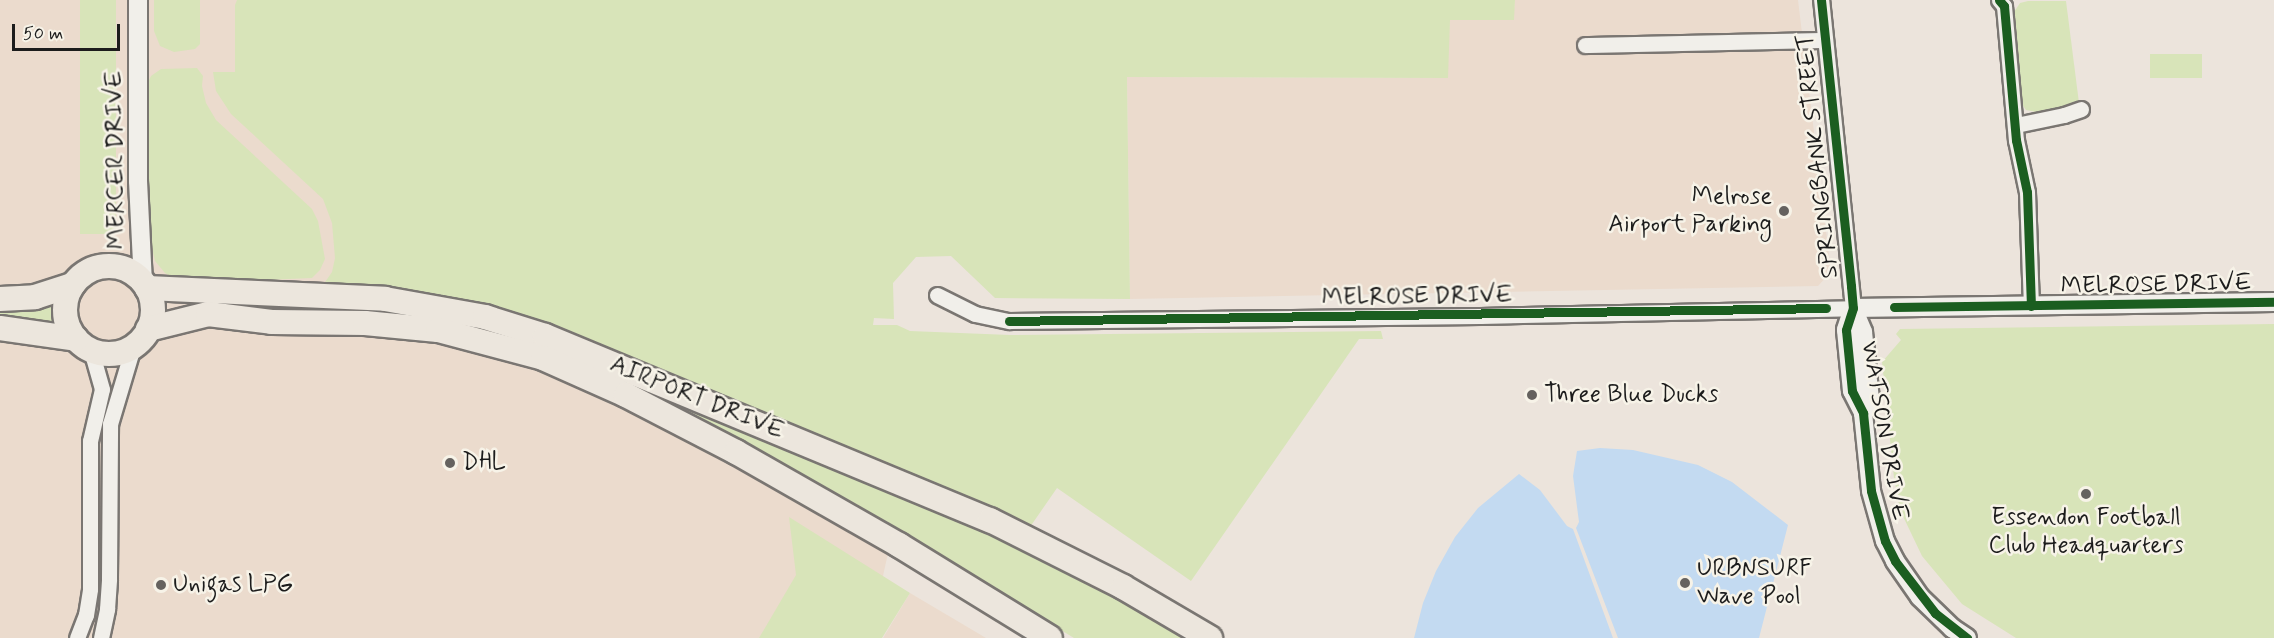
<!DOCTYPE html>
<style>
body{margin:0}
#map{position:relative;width:2274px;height:638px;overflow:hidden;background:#ece4dc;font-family:Mynerve,sans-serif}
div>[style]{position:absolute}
.built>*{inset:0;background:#ebdbcd}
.green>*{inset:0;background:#d8e4b9;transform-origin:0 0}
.water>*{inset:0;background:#c3daf1}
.roads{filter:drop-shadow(2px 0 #7a7672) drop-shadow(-2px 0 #7a7672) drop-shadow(0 2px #7a7672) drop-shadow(0 -2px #7a7672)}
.minor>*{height:15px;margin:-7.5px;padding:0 7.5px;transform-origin:7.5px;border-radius:7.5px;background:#f1efea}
.tertiary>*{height:18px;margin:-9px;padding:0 9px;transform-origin:9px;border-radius:9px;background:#f1efea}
.primary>*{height:24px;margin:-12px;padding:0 12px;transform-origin:12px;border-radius:12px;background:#ece6dd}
.primary>.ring{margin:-12px;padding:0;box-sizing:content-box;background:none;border:24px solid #ece6dd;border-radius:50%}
.cycleway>*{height:9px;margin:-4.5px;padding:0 4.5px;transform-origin:4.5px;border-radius:4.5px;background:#1b5e20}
.dots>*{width:16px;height:16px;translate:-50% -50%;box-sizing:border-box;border:3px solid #f7f3e8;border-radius:50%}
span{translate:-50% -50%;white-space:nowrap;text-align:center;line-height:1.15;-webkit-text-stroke:5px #f7f3e8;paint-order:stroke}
.street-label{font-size:24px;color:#1c1c1c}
.poi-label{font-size:24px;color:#1c1c1c}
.right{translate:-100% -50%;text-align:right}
.left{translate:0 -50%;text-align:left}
.scale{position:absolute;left:12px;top:24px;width:108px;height:27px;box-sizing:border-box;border:3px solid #1c1c1c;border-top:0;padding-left:8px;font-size:18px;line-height:21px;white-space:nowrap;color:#1c1c1c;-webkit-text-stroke:4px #f7f3e8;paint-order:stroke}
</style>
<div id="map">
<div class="built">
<i style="clip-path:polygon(0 0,887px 0,873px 226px,873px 346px,934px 345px,879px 594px,855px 638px,0 638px)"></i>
<i style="clip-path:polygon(1515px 0,1798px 0,1831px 272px,1818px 286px,1130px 299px,1127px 77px,1447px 78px,1449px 19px,1513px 20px)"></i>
<i style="clip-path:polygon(910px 593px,986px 638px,883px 638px)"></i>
</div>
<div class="green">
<i style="left:80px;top:0;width:36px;height:234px"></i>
<i style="clip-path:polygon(154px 0,200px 0,200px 44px,195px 49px,174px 52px,160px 46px,154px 31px)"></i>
<i style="clip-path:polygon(237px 0,1515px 0,1514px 20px,1450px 20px,1448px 78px,1127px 77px,1130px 299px,995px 298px,951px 256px,916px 257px,893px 283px,894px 319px,874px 318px,873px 325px,897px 325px,910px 331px,1010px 335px,1381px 331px,1383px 339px,1359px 339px,1191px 581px,1057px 488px,1030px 527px,945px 488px,599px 347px,323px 285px,332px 272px,335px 258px,332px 223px,323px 199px,231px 114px,216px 91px,213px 72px,235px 72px,235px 5px)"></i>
<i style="clip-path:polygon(2028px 1px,2066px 1px,2079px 103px,2041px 113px,2026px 110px,2021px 103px,2012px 15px,2020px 3px)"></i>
<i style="left:2150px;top:54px;width:52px;height:24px"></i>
<i style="clip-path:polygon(197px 68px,203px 76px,202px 86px,206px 103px,216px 120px,312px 209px,318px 221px,325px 259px,320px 270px,312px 278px,243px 281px,177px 280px,165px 273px,155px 261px,147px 228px,147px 84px,151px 76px,161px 69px)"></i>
<i style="clip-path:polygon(52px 302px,52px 324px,0 319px,0 308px)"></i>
<i style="clip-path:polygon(2274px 324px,2274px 638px,2016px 638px,1962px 604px,1922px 556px,1900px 510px,1894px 478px,1882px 362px,1901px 340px,1896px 334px,1900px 329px)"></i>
<i style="clip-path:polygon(645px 382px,1024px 549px,1188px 638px,1074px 638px,933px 552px,641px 390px)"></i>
<i style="clip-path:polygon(789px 517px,910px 593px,882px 638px,759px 638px,796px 575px)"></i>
</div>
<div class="water">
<i style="clip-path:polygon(1600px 448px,1633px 450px,1698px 465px,1732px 482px,1788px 525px,1759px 638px,1618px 638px,1576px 528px,1579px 522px,1573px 476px,1577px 451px)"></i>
<i style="clip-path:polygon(1519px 474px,1540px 490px,1567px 526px,1573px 529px,1613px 638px,1414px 638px,1423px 603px,1436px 571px,1455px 537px,1478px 508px)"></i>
</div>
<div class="roads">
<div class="minor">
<i style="left:1999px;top:0;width:8px;rotate:50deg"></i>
<i style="left:2004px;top:6px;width:135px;rotate:84.9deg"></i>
<i style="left:2016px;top:140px;width:53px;rotate:78.1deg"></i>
<i style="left:2027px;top:192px;width:114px;rotate:88deg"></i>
<i style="left:1585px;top:45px;width:240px;rotate:-1.2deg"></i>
<i style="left:2016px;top:125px;width:49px;rotate:-11.8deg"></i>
<i style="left:2064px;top:115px;width:18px;rotate:-19deg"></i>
<i style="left:937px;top:295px;width:42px;rotate:26.6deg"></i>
<i style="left:975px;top:314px;width:35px;rotate:12deg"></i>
<i style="left:1009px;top:321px;width:471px;rotate:-0.6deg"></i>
<i style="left:1480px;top:316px;width:373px;rotate:-1.2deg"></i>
<i style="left:1853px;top:308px;width:310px;rotate:-95.9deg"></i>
<i style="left:77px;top:638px;width:25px;rotate:-69deg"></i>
<i style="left:86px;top:615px;width:26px;rotate:-81deg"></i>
<i style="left:90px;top:589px;width:148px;rotate:-90deg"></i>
<i style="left:90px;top:441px;width:53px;rotate:-77deg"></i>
<i style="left:102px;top:389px;width:41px;rotate:-105.8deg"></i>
<i style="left:101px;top:638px;width:30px;rotate:-78deg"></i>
<i style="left:107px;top:609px;width:30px;rotate:-86deg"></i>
<i style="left:109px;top:579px;width:155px;rotate:-89.6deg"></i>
<i style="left:110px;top:424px;width:80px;rotate:-73.4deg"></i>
</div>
<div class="tertiary">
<i style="left:138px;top:0;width:181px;rotate:90deg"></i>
<i style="left:138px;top:181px;width:101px;rotate:87.2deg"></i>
<i style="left:1853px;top:308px;width:421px;rotate:-0.8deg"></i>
<i style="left:1853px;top:308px;width:23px;rotate:108deg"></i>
<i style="left:1846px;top:330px;width:61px;rotate:84.4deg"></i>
<i style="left:1852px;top:391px;width:25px;rotate:63deg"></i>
<i style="left:1863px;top:413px;width:78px;rotate:84.1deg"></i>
<i style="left:1871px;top:491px;width:52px;rotate:74.4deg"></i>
<i style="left:1885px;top:541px;width:22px;rotate:63deg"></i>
<i style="left:1895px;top:561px;width:44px;rotate:55.2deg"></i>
<i style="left:1920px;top:597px;width:45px;rotate:44.1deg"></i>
<i style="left:1952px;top:628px;width:18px;rotate:34deg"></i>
<i style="left:1853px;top:308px;width:26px;rotate:67deg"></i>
<i style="left:1863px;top:332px;width:68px;rotate:84.1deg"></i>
<i style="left:1870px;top:400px;width:15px;rotate:118deg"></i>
</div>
<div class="primary">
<i class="ring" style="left:65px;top:266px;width:64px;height:64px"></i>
<i style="left:147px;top:288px;width:238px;rotate:2.6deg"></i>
<i style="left:385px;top:299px;width:102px;rotate:10.2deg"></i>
<i style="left:485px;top:317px;width:63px;rotate:17.6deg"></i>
<i style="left:545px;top:336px;width:482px;rotate:22.5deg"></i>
<i style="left:990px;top:520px;width:149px;rotate:26.7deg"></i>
<i style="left:1123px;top:587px;width:101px;rotate:30.4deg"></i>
<i style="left:0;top:299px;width:35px;rotate:-3deg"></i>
<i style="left:35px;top:297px;width:40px;rotate:-18deg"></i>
<i style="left:0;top:328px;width:77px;rotate:8.2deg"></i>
<i style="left:148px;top:329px;width:62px;rotate:-14deg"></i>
<i style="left:208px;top:314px;width:64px;rotate:7.1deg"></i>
<i style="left:272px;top:322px;width:93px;rotate:0.6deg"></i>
<i style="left:365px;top:323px;width:73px;rotate:5.5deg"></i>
<i style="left:438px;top:330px;width:109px;rotate:14.9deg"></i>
<i style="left:543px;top:358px;width:91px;rotate:24deg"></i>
<i style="left:626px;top:395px;width:124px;rotate:27.4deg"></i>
<i style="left:736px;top:452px;width:188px;rotate:29.7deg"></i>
<i style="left:899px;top:545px;width:177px;rotate:31.6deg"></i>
</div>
</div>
<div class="cycleway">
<i style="left:1821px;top:0;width:288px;rotate:84deg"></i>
<i style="left:1851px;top:286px;width:22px;rotate:85deg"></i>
<i style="left:1853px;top:308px;width:23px;rotate:108deg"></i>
<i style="left:1846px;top:330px;width:61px;rotate:84.4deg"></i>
<i style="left:1852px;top:391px;width:25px;rotate:63deg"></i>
<i style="left:1863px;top:413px;width:78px;rotate:84.1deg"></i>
<i style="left:1871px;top:491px;width:52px;rotate:74.4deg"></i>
<i style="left:1885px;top:541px;width:22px;rotate:63deg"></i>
<i style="left:1895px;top:561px;width:66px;rotate:52.4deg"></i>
<i style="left:1935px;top:613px;width:41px;rotate:38deg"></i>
<i style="left:1999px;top:0;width:8px;rotate:50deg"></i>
<i style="left:2004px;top:6px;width:135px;rotate:84.9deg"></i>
<i style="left:2016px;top:140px;width:53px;rotate:78.1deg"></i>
<i style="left:2027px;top:192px;width:114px;rotate:88deg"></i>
<i style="left:1894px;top:307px;width:380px;rotate:-0.8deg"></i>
<i style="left:1009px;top:321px;width:817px;rotate:-0.91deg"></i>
</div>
<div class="dots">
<i style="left:1784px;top:211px;background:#65625f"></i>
<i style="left:1532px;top:395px;background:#65625f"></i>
<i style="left:450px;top:463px;background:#65625f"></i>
<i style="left:2086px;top:494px;background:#65625f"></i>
<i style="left:1685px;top:583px;background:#65625f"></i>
<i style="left:161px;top:585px;background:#65625f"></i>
</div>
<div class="street-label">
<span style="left:1818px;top:156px;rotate:-96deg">SPRINGBANK STREET</span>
<span style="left:116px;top:160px;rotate:-91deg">MERCER DRIVE</span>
<span style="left:2156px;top:285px;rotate:-1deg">MELROSE DRIVE</span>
<span style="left:1417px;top:297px;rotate:-1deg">MELROSE DRIVE</span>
<span style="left:697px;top:398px;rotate:22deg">AIRPORT DRIVE</span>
<span style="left:1884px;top:431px;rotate:80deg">WATSON DRIVE</span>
</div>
<div class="poi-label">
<span class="right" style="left:1772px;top:211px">Melrose<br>Airport Parking</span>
<span class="left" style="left:1544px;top:395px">Three Blue Ducks</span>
<span class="left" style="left:462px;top:463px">DHL</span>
<span style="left:2086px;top:532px">Essendon Football<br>Club Headquarters</span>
<span class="left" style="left:1697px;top:583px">URBNSURF<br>Wave Pool</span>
<span class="left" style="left:173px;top:585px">Unigas LPG</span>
</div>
<div class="scale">50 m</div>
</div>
